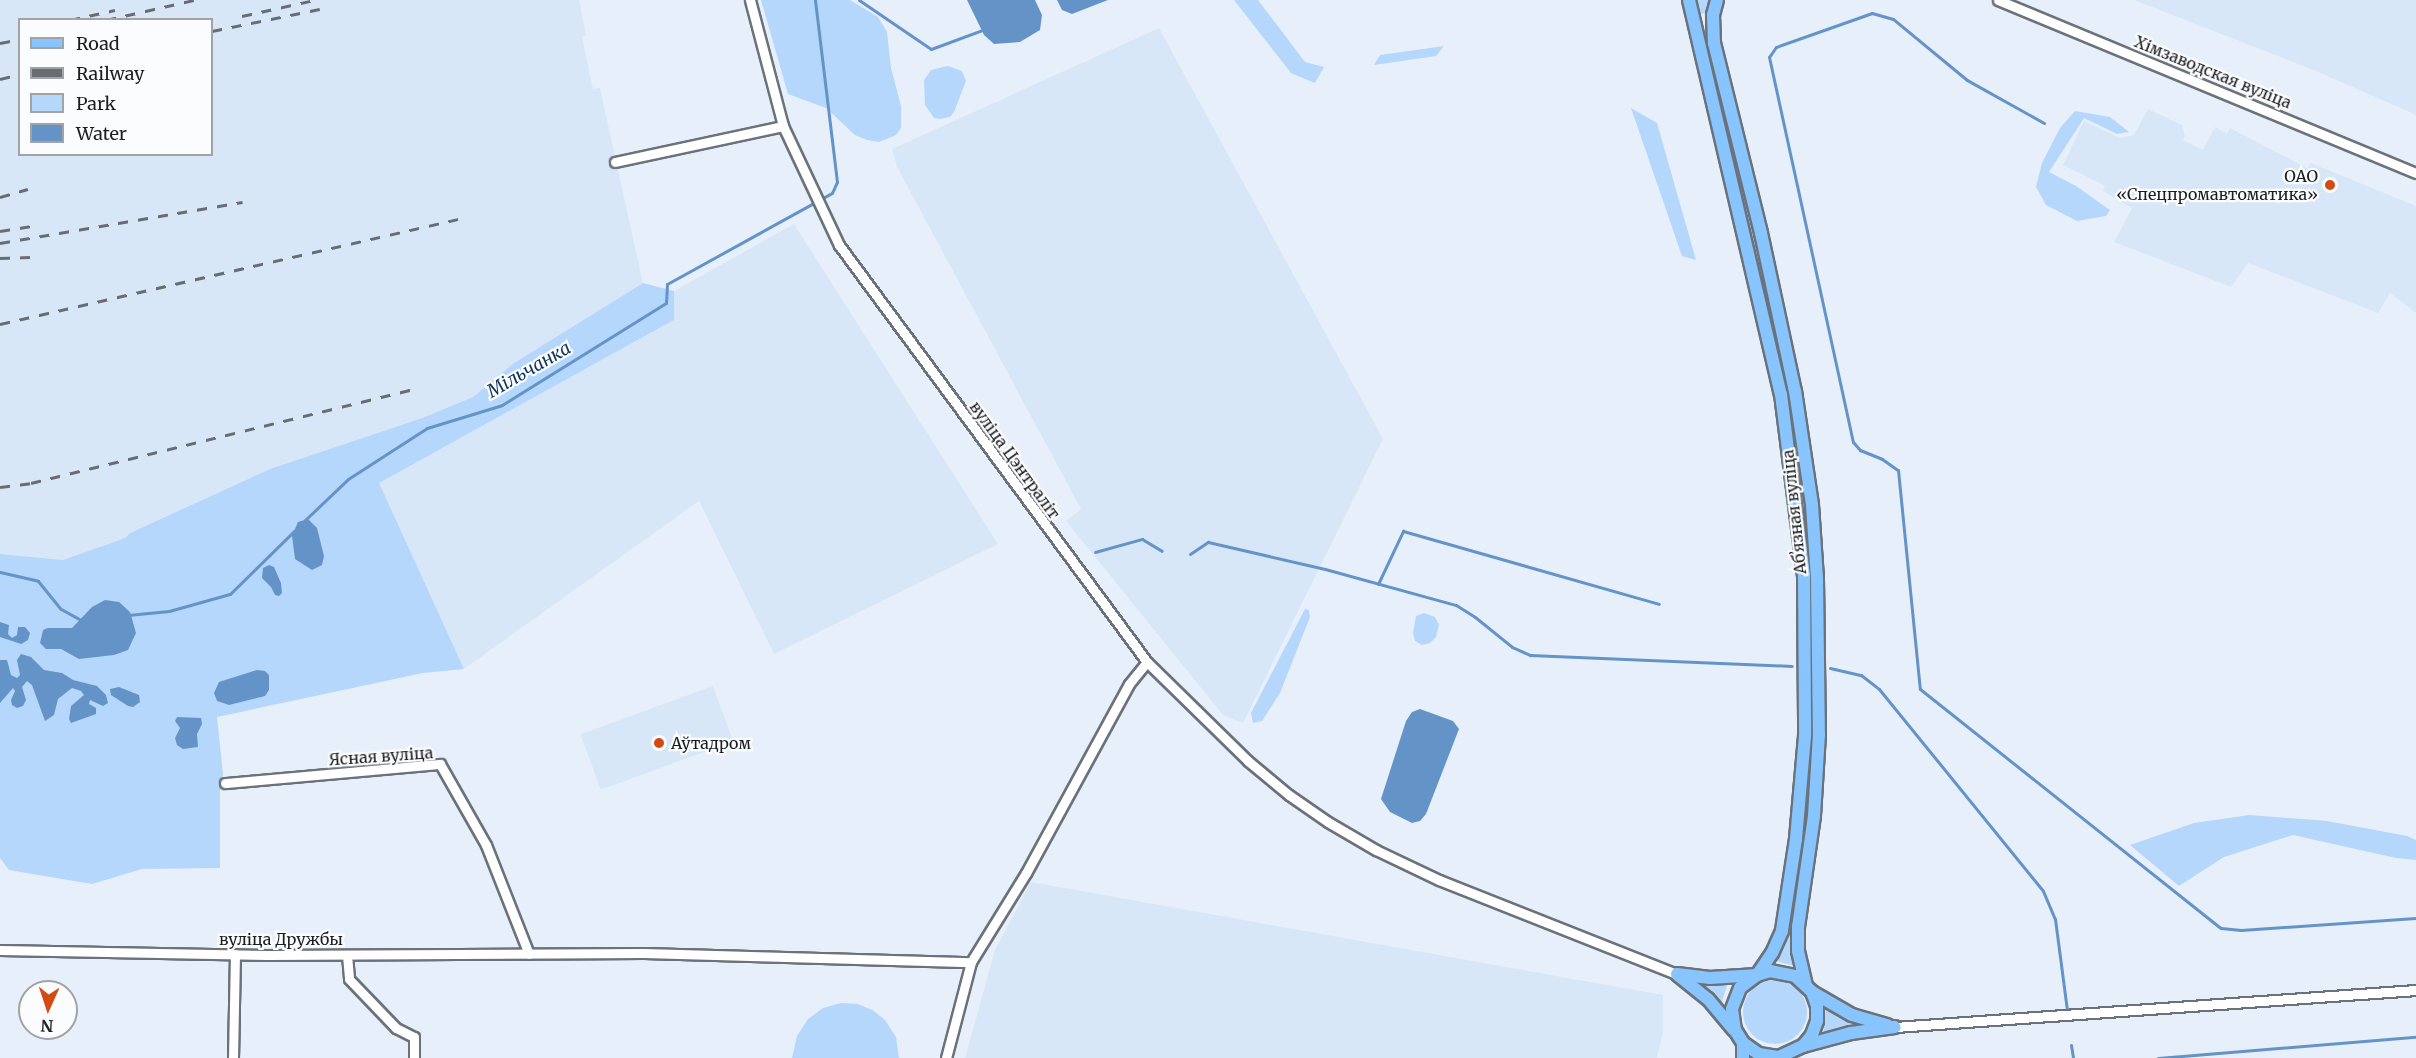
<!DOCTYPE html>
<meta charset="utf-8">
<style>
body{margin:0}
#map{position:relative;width:2416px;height:1058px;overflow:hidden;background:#e7f0fa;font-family:Merriweather,serif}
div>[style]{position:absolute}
.built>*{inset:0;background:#d8e7f7;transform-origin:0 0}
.green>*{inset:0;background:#b5d7fb}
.round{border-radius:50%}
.water>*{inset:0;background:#6494c7}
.stream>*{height:3px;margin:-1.5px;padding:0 1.5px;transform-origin:1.5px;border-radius:1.5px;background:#6494c7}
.roads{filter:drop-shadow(2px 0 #6a727b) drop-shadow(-2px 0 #6a727b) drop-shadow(0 2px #6a727b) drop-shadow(0 -2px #6a727b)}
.minor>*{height:9px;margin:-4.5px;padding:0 4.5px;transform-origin:4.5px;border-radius:4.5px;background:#fff}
.major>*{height:12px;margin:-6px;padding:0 6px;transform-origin:6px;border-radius:6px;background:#88c5fe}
.rail>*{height:3px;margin-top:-1.5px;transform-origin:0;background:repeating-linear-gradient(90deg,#686d73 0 10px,transparent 0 20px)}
.dots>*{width:16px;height:16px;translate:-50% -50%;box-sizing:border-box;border:3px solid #fbfcfe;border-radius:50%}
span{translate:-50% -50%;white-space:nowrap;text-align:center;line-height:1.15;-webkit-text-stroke:4.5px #fbfcfe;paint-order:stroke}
.street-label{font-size:16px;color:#1b1e21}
.poi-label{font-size:16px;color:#1b1e21}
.right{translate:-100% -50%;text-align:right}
.left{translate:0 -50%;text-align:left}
.water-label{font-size:18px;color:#123658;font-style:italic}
.legend{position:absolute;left:18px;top:18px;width:195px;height:138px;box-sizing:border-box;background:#fbfcfe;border:2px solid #a1a3a6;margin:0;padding:8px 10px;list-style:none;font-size:18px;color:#1b1e21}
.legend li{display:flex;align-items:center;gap:12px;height:30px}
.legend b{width:30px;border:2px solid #a1a3a6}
.north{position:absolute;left:18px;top:980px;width:60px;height:60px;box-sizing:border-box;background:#fbfcfe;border:2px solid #a1a3a6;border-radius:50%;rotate:183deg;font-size:16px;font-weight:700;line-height:24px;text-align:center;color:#1b1e21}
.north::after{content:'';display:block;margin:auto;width:21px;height:27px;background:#d14b13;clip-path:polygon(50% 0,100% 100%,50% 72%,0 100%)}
</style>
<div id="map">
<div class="built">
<i style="clip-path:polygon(evenodd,0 0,579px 0,586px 35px,582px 37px,593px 89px,600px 88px,643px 283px,514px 363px,473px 397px,422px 418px,270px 469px,130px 533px,125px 538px,63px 560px,0 554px,0 0,20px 20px,212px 20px,212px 154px,20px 154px,20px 20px)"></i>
<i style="clip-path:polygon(2134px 0,2416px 0,2416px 115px,2316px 71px)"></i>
<i style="clip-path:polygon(1159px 28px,1383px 439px,1243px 723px,1223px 715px,1066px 521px,1081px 509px,897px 167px,892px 149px)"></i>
<i style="clip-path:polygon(2148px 109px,2182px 125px,2185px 136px,2183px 140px,2203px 150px,2215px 127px,2227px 134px,2230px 128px,2307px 168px,2311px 163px,2416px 206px,2416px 313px,2390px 293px,2378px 313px,2248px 263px,2231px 287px,2114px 242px,2132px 208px,2103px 191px,2105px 186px,2063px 165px,2084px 121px,2120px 138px,2134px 135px)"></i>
<i style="clip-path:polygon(794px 224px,998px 544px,774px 654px,699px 501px,464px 669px,378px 483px,673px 321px,674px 291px)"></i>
<i style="left:713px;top:686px;width:59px;height:141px;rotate:70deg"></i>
<i style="clip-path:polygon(1031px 882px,1663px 995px,1663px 1033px,1657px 1058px,965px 1058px,995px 950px)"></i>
</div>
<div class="green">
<i style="clip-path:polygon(761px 0,850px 0,878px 17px,887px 32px,891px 68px,901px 106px,901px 128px,896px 135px,879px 142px,867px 140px,855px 135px,826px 108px,788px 94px)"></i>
<i style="clip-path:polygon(1234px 0,1258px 0,1305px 62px,1324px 67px,1315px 83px,1291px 73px)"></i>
<i style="clip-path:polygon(1695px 0,1710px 0,1707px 13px,1700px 14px)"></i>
<i style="clip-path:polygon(1707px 35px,1749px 201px,1792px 406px,1811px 555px,1814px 739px,1805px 851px,1791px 940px,1796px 966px,1775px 961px,1785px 944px,1788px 931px,1807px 791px,1812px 680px,1807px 541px,1785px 379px,1704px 37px)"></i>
<i style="clip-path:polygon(1444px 46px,1436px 56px,1374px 65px,1380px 55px)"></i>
<i style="clip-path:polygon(948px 66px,962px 71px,966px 81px,954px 112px,950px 117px,940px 119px,934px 118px,925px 105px,924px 80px,931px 70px)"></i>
<i style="clip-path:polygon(1631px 108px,1657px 123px,1696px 260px,1682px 256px)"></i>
<i style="clip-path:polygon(2075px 111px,2110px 117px,2129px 132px,2117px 134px,2084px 118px,2049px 172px,2076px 186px,2110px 210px,2106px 216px,2077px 221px,2046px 205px,2036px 187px,2042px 163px,2060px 128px)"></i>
<i style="clip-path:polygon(643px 283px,674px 291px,674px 320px,379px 483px,464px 669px,423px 673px,217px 717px,223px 774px,220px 790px,220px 868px,142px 869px,92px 884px,9px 870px,0 858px,0 554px,63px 560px,125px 538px,130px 533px,270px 469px,422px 418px,473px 397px,514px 363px)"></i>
<i style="clip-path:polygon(1305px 609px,1309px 610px,1310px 617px,1280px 693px,1262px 721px,1253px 723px,1251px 713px)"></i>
<i style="clip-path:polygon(1424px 613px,1435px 617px,1439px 625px,1436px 637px,1430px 643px,1422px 645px,1415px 641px,1413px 633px,1416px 616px)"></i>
<i style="clip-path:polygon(2249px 815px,2327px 821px,2407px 836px,2416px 840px,2416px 860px,2396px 858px,2293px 835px,2224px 857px,2179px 886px,2130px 845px,2194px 823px)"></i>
<i style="clip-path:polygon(1729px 979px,1720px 1008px,1694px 982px)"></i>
<i class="round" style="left:1743px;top:980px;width:64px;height:64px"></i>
<i style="clip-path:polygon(841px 1003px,858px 1004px,874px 1011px,885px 1020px,896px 1037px,899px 1058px,792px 1058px,797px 1036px,808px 1019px,823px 1008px)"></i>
<i style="clip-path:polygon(1826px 1006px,1873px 1023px,1823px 1036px)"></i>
</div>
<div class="water">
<i style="clip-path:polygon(967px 0,1035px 0,1042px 15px,1040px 30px,1020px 42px,994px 44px,984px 35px)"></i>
<i style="clip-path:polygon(1057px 0,1108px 0,1072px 14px,1062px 10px)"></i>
<i style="clip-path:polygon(308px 519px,317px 528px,324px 556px,322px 565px,312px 570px,295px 559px,292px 536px,298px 522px)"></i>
<i style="clip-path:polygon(269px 565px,274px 567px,281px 583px,282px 593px,279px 596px,275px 595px,271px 587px,262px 578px,263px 568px)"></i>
<i style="clip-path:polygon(105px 600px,119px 602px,130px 612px,136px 633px,128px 650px,114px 655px,79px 659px,61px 649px,46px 649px,40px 643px,43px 630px,48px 628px,72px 628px,92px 607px)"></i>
<i style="clip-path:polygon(0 622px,9px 625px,8px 634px,12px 638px,17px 635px,18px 627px,25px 627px,30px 633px,28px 640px,21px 644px,0 637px)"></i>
<i style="clip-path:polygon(21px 654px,31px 657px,44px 670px,62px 673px,73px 680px,97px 686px,106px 695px,108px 703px,103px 706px,90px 700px,89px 704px,96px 708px,96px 714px,71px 723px,69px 719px,71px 706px,84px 695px,81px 691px,72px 688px,58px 699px,54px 715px,45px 721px,32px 685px,27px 681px,22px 687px,26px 700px,23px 706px,17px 708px,12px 705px,11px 700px,15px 691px,13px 688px,0 703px,0 660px,7px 660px,11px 675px,17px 678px,20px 675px,17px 660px)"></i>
<i style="clip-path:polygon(257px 670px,265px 671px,269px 675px,269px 690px,265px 696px,229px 705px,217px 701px,214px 693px,219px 682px)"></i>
<i style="clip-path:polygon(119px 687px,139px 695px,140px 702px,133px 707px,128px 706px,111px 695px,110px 689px)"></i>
<i style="clip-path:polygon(1420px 709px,1453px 721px,1459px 729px,1426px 814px,1420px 821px,1412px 823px,1390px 812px,1381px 799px,1406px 721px,1412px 712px)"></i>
<i style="clip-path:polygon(177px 717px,201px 718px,202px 724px,197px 734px,198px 747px,183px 749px,177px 745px,175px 738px,180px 728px,175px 721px)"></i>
</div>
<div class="stream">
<i style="left:859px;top:0;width:87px;rotate:34.2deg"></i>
<i style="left:931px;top:49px;width:58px;rotate:-20.3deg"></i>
<i style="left:2044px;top:123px;width:88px;rotate:-150.8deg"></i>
<i style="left:1967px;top:80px;width:96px;rotate:-140.5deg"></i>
<i style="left:1893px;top:19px;width:22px;rotate:-164deg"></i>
<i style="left:1872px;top:13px;width:102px;rotate:160.5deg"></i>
<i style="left:1776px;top:47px;width:12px;rotate:125deg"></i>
<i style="left:1769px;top:57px;width:394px;rotate:77.7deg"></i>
<i style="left:1853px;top:442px;width:11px;rotate:49deg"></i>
<i style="left:1860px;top:450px;width:24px;rotate:22deg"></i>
<i style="left:1882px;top:459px;width:19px;rotate:35deg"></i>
<i style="left:1898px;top:470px;width:220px;rotate:84.3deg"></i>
<i style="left:1920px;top:689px;width:384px;rotate:38.5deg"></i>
<i style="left:2221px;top:928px;width:20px;rotate:6deg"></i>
<i style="left:2241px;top:930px;width:175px;rotate:-3.9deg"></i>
<i style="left:305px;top:520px;width:59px;rotate:-43.6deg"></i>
<i style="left:348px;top:479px;width:94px;rotate:-32.8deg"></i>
<i style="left:427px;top:428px;width:78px;rotate:-17deg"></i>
<i style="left:502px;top:405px;width:193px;rotate:-31.9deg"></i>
<i style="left:666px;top:303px;width:19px;rotate:-87deg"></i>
<i style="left:667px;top:284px;width:188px;rotate:-28.9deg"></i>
<i style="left:832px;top:193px;width:12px;rotate:-66deg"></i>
<i style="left:837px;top:182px;width:183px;rotate:-96.9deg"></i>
<i style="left:1095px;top:552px;width:49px;rotate:-15.5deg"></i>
<i style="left:1142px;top:539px;width:23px;rotate:31deg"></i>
<i style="left:1190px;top:554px;width:22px;rotate:-34deg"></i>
<i style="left:1208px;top:542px;width:120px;rotate:13deg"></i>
<i style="left:1325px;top:569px;width:136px;rotate:15.4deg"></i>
<i style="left:1456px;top:605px;width:22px;rotate:32deg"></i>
<i style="left:1475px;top:617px;width:48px;rotate:39deg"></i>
<i style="left:1512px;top:647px;width:20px;rotate:24deg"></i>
<i style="left:1530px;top:655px;width:262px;rotate:2.4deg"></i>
<i style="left:0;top:572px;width:39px;rotate:13deg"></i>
<i style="left:38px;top:581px;width:36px;rotate:51deg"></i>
<i style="left:61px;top:609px;width:25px;rotate:29deg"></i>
<i style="left:1378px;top:584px;width:59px;rotate:-64.7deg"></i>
<i style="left:1403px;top:531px;width:266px;rotate:15.9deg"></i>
<i style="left:128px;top:615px;width:41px;rotate:-5.6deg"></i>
<i style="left:169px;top:611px;width:63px;rotate:-15.6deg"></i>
<i style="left:230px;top:594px;width:90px;rotate:-44.5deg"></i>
<i style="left:1830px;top:668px;width:32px;rotate:13deg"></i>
<i style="left:1861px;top:675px;width:23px;rotate:38deg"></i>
<i style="left:1879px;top:689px;width:260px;rotate:50.9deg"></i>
<i style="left:2043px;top:891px;width:30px;rotate:67deg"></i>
<i style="left:2055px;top:919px;width:92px;rotate:82.5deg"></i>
<i style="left:2071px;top:1045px;width:13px;rotate:81deg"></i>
<i style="left:2158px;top:1058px;width:259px;rotate:-4.7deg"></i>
</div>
<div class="roads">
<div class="minor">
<i style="left:750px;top:0;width:130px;rotate:75.3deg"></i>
<i style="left:783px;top:126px;width:132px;rotate:64.8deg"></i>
<i style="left:839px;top:245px;width:518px;rotate:53.55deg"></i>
<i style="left:1147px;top:662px;width:141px;rotate:44.4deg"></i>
<i style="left:1248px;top:761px;width:53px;rotate:39.7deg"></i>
<i style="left:1289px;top:795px;width:47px;rotate:34.7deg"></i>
<i style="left:1328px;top:822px;width:56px;rotate:30.3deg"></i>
<i style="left:1376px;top:850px;width:70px;rotate:25.5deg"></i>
<i style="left:1439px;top:880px;width:256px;rotate:21.6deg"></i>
<i style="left:1998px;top:0;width:452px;rotate:22.5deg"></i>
<i style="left:615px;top:162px;width:172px;rotate:-12.1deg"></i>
<i style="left:225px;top:783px;width:216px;rotate:-5.1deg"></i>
<i style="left:440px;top:764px;width:93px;rotate:60.4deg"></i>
<i style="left:486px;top:845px;width:117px;rotate:68.5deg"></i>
<i style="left:0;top:950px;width:266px;rotate:1.1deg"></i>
<i style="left:266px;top:955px;width:378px;rotate:-0.3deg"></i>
<i style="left:644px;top:953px;width:327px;rotate:1.6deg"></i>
<i style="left:347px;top:955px;width:24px;rotate:85deg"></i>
<i style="left:349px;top:979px;width:68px;rotate:46.2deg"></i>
<i style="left:396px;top:1028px;width:20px;rotate:27deg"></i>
<i style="left:414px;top:1037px;width:21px;rotate:90deg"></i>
<i style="left:1895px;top:1027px;width:522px;rotate:-4.06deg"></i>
<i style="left:233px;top:1058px;width:104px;rotate:-88.9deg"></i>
<i style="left:946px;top:1058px;width:99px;rotate:-75.4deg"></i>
<i style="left:971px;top:962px;width:105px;rotate:-58.3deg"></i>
<i style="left:1026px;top:873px;width:215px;rotate:-61.4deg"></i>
<i style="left:1129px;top:684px;width:28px;rotate:-51deg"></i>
</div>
<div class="major">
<i style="left:1689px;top:0;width:405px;rotate:76.9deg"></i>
<i style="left:1781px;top:394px;width:182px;rotate:82.8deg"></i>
<i style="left:1804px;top:575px;width:161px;rotate:89.6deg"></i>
<i style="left:1805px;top:736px;width:103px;rotate:95deg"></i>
<i style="left:1796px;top:839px;width:93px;rotate:98.7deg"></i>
<i style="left:1782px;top:931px;width:24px;rotate:114deg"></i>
<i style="left:1772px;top:953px;width:27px;rotate:124deg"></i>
<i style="left:1757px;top:975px;width:21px;rotate:143deg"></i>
<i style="left:1740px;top:988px;width:22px;rotate:111deg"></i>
<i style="left:1732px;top:1009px;width:21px;rotate:82deg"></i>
<i style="left:1735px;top:1030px;width:15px;rotate:58deg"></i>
<i style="left:1743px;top:1043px;width:19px;rotate:35deg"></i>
<i style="left:1759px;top:1054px;width:20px;rotate:9deg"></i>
<i style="left:1779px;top:1057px;width:26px;rotate:-25deg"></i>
<i style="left:1803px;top:1046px;width:50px;rotate:-15.2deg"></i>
<i style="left:1851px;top:1033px;width:44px;rotate:-7.8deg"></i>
<i style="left:1717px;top:0;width:16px;rotate:105deg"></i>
<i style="left:1713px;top:15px;width:28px;rotate:88deg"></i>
<i style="left:1714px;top:43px;width:196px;rotate:76.1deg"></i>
<i style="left:1761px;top:233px;width:162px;rotate:77.9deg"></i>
<i style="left:1795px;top:391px;width:115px;rotate:81.5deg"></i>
<i style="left:1812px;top:505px;width:74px;rotate:86.1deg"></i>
<i style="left:1817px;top:579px;width:155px;rotate:89.3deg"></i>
<i style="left:1819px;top:734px;width:82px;rotate:93.5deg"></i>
<i style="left:1814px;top:816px;width:112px;rotate:98.2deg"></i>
<i style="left:1798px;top:927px;width:24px;rotate:90deg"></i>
<i style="left:1798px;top:951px;width:35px;rotate:77deg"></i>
<i style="left:1677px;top:974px;width:33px;rotate:7deg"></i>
<i style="left:1710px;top:978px;width:47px;rotate:-3.7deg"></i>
<i style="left:1757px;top:975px;width:14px;rotate:-17deg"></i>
<i style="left:1770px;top:971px;width:25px;rotate:11deg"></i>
<i style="left:1795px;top:976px;width:23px;rotate:43deg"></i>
<i style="left:1812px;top:992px;width:15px;rotate:70deg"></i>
<i style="left:1817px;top:1006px;width:15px;rotate:90deg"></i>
<i style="left:1817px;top:1021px;width:15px;rotate:110deg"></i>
<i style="left:1812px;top:1035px;width:14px;rotate:129deg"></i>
<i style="left:1678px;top:975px;width:38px;rotate:39deg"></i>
<i style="left:1708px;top:999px;width:40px;rotate:50deg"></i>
<i style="left:1812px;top:992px;width:46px;rotate:29.9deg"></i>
<i style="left:1852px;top:1015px;width:37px;rotate:16deg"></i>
<i style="left:1743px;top:1043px;width:15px;rotate:90deg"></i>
</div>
</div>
<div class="rail">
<i style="left:242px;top:16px;width:75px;rotate:-12.4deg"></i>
<i style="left:70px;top:20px;width:46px;rotate:-12.5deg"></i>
<i style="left:106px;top:20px;width:90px;rotate:-12.8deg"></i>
<i style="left:212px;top:31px;width:110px;rotate:-11.5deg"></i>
<i style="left:0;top:43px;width:20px;rotate:-11deg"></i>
<i style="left:0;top:79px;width:21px;rotate:-14deg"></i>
<i style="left:0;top:197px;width:29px;rotate:-16deg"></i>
<i style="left:0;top:231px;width:37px;rotate:-9deg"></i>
<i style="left:0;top:243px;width:246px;rotate:-9.6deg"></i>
<i style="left:0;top:258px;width:31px;rotate:-2deg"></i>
<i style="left:0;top:324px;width:473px;rotate:-12.9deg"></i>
<i style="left:0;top:487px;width:31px;rotate:-7deg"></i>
<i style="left:31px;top:483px;width:391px;rotate:-13.8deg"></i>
</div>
<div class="dots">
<i style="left:2330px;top:185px;background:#d14b13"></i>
<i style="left:659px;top:743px;background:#d14b13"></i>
</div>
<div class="street-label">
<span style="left:2213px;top:72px;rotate:22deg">Хімзаводская вуліца</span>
<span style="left:1015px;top:460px;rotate:54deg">вуліца Цэнтраліт</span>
<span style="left:1794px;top:512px;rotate:-96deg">Абʼязная вуліца</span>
<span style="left:381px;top:756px;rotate:-4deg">Ясная вуліца</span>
<span style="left:281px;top:939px">вуліца Дружбы</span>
</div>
<div class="poi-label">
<span class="right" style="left:2318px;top:185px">ОАО<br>«Спецпромавтоматика»</span>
<span class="left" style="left:671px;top:743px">Аўтадром</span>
</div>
<div class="water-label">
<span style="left:529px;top:370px;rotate:-30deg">Мільчанка</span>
</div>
<ul class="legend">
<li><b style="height:8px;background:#88c5fe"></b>Road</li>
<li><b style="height:8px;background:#686d73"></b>Railway</li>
<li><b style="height:16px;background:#b5d7fb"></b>Park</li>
<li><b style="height:16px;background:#6494c7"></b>Water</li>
</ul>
<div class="north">N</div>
</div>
